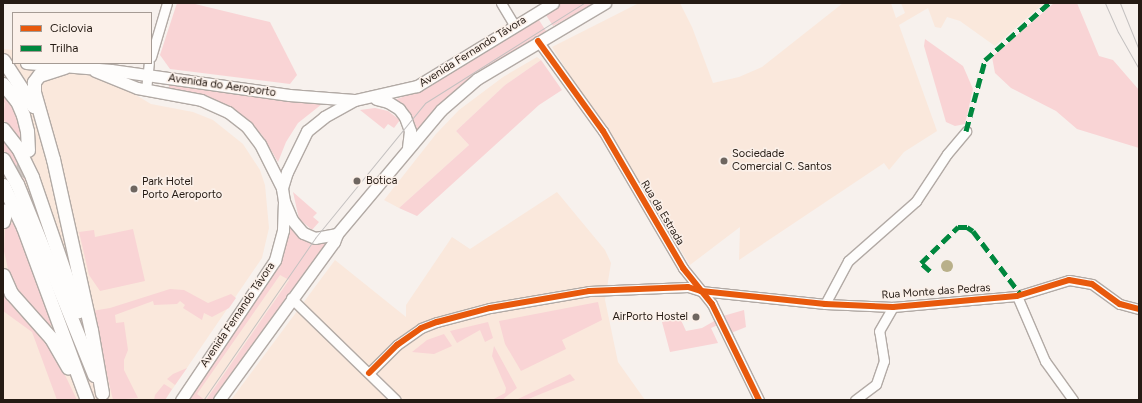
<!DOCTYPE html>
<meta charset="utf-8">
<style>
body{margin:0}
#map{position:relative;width:1142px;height:403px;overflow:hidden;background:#f7f1ed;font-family:Figtree,sans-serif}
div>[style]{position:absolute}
.built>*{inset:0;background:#fae8dc}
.green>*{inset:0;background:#f9d4d5}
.water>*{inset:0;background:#b9b08a}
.round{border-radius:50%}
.highway-tunnel>*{height:13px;margin-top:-6.5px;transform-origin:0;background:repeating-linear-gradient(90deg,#cdc6c2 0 13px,transparent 0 19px)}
.roads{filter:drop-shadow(1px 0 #b2aaa5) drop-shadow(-1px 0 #b2aaa5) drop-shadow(0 1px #b2aaa5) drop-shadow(0 -1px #b2aaa5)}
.minor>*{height:9px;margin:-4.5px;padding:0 4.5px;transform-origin:4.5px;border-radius:4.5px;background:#fefdfc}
.major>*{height:11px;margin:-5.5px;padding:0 5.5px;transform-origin:5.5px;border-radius:5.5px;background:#fefdfc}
.highway>*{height:13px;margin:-6.5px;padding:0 6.5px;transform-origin:6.5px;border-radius:6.5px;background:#fefdfc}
.tram>*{height:1px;margin:-0.5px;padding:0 0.5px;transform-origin:0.5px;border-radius:0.5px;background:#c4c1c0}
.quiet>*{height:5px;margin-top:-2.5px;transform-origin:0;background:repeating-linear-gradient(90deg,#00873e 0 10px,transparent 0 15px)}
.cycleway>*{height:6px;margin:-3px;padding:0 3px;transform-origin:3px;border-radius:3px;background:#e8590c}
.dots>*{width:11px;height:11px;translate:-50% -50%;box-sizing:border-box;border:2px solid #fbf0e9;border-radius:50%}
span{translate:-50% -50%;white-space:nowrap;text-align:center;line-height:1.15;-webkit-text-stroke:3px #fbf0e9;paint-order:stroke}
.street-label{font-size:11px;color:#251b14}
.poi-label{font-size:11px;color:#251b14}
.left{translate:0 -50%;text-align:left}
.right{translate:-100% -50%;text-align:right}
.frame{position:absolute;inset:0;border:4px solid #251b14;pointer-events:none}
.legend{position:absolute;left:12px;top:12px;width:140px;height:52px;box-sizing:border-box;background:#fbf0e9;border:1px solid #a59b94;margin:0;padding:5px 7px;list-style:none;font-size:12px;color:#251b14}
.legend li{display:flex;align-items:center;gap:8px;height:20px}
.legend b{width:20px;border:1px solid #a59b94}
</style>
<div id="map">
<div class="built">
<i style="clip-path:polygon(639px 3px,680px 3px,692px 27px,713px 83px,739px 77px,762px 67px,843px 3px,891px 3px,896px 18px,905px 13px,901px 3px,1044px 3px,995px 46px,960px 21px,947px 17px,941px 28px,935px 27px,928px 8px,899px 25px,937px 131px,904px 152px,889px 170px,884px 163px,739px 260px,740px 227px,690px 265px,552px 47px)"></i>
<i style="clip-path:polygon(3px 49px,13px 50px,13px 63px,115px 63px,114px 82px,151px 104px,193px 112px,213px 120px,243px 144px,260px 170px,265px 185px,269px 228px,262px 258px,165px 400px,3px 400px)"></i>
<i style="clip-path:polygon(537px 57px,541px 60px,505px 85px,456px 131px,469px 145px,399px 208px,384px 200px,436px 134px,459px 110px,503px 77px)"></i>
<i style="clip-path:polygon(557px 192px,605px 250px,611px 263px,605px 300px,618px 362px,645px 400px,231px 400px,335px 260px,406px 317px,406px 305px,452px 237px,470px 249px)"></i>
<i style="clip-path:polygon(280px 274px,289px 280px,206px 400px,204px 399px,196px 394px)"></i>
</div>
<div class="green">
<i style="clip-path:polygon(177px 3px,191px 3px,270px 22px,297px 75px,290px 84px,170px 69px,160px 55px)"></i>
<i style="clip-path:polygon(561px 3px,595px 3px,553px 26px,544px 12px)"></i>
<i style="clip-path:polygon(1054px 3px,1077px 3px,1099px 56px,1113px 60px,1139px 90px,1139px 148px,1077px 129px,1056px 111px,1011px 88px,995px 73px,992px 57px)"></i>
<i style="clip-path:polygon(533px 19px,535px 22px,539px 20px,546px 31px,464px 83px,415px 132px,409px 111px,394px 100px,424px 89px)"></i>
<i style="clip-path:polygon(925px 39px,963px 66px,973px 89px,965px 124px,955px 126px,946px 122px,924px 46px)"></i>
<i style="clip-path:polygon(541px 60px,562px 90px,539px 105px,417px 216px,399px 208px,469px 145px,456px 131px,505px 85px)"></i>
<i style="clip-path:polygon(169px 85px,322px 104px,298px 123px,286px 142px,278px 162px,262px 135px,245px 119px,205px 96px,169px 88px)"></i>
<i style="clip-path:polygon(3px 92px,15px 110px,23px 142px,3px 119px,5px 103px,3px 102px)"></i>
<i style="clip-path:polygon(375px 108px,388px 111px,400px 120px,394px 128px,388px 124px,384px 129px,360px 110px)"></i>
<i style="clip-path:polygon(3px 139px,17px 160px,28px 185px,3px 149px)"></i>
<i style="clip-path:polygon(293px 192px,317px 213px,313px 217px,319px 222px,312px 230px,299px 219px)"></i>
<i style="clip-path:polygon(13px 222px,43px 293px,54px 324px,48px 326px,20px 294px,9px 274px,4px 251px,5px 229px)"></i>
<i style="clip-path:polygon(290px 227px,303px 240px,314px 243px,326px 243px,212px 400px,206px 400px,289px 280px,280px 275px,197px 394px,205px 400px,186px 400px,272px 277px,277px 266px,287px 228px)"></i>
<i style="clip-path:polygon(133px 229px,145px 281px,100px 291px,89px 275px,79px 232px,94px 230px,95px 237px)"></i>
<i style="clip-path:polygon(170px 289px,184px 290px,208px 303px,231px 294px,236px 298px,229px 308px,212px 317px,204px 313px,202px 320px,183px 308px,185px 305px,180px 301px,177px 304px,154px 305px,153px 301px,115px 315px,116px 323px,124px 322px,128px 350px,124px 360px,124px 370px,138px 398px,113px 400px,92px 311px,110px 308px)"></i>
<i style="clip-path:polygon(3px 291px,18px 313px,38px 330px,53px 350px,77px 400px,57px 400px,32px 332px,3px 311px)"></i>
<i style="clip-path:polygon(598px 302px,602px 320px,562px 340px,566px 349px,521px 371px,505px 344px,499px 321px)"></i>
<i style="clip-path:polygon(744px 310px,746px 327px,731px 333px,723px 316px)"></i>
<i style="clip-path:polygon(680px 318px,686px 331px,702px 328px,716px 320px,718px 325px,711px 328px,718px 343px,670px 352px,662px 322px)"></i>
<i style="clip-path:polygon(488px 322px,493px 338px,485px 342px,480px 330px,457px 343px,450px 331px)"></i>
<i style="clip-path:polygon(444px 334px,452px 346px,434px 354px,412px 352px,427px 340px)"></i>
<i style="clip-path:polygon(494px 346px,517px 388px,502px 400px,492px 400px,505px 393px,506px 388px,492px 356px)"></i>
<i style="clip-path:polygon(187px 368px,175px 385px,167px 379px,173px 374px)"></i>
<i style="clip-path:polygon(570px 374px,575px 380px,526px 400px,516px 400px)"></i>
<i style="clip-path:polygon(164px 384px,172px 389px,165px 400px,154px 400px,155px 395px)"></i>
</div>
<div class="water">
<i class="round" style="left:941px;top:260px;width:12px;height:12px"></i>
</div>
<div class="highway-tunnel">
<i style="left:14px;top:194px;width:40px;rotate:-72deg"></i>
</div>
<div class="roads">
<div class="minor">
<i style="left:501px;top:3px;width:27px;rotate:59deg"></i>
<i style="left:538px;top:41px;width:111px;rotate:54.2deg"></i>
<i style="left:603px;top:131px;width:159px;rotate:59.7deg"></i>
<i style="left:683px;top:268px;width:46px;rotate:51.1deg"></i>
<i style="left:712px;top:304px;width:107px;rotate:63.9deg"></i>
<i style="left:151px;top:57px;width:56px;rotate:-73.5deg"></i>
<i style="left:146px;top:90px;width:27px;rotate:-84deg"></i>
<i style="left:1017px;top:296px;width:71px;rotate:66.7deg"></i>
<i style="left:1045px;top:361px;width:48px;rotate:54.3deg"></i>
<i style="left:291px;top:298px;width:146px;rotate:44.2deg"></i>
<i style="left:825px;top:304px;width:49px;rotate:-61.9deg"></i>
<i style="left:848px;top:261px;width:91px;rotate:-41.4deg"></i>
<i style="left:916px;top:201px;width:56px;rotate:-56.6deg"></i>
<i style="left:947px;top:154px;width:30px;rotate:-50deg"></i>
<i style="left:369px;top:373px;width:40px;rotate:-45deg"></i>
<i style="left:397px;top:345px;width:29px;rotate:-35deg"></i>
<i style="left:421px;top:328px;width:17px;rotate:-21deg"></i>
<i style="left:437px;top:322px;width:55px;rotate:-14.8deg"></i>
<i style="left:490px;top:308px;width:100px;rotate:-9.7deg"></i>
<i style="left:589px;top:291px;width:99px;rotate:-2.3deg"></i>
<i style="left:688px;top:287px;width:14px;rotate:17deg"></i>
<i style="left:701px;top:291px;width:125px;rotate:6deg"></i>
<i style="left:825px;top:304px;width:68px;rotate:2.5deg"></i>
<i style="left:893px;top:307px;width:124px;rotate:-5.1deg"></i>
<i style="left:1017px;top:296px;width:54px;rotate:-17.1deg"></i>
<i style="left:1069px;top:280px;width:23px;rotate:10deg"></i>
<i style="left:1092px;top:284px;width:34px;rotate:36deg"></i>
<i style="left:1120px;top:304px;width:20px;rotate:15deg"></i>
<i style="left:855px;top:400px;width:26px;rotate:-37deg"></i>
<i style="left:876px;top:384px;width:24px;rotate:-71deg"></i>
<i style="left:884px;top:361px;width:30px;rotate:-99deg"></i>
<i style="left:879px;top:331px;width:28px;rotate:-60deg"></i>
</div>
<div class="major">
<i style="left:26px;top:63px;width:85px;rotate:4.7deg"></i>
<i style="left:111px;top:70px;width:180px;rotate:8deg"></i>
<i style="left:289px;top:95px;width:65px;rotate:4.4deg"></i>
<i style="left:95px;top:71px;width:45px;rotate:22deg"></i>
<i style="left:137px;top:88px;width:65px;rotate:10.6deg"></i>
<i style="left:201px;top:100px;width:30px;rotate:24deg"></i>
<i style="left:228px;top:112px;width:24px;rotate:38deg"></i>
<i style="left:247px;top:127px;width:21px;rotate:53deg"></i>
<i style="left:260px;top:144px;width:49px;rotate:63.4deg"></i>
<i style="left:376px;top:99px;width:12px;rotate:14deg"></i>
<i style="left:388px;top:102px;width:13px;rotate:32deg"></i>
<i style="left:399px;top:109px;width:10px;rotate:53deg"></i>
<i style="left:405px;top:117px;width:15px;rotate:70deg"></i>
<i style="left:410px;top:131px;width:16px;rotate:97deg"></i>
<i style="left:337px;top:234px;width:22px;rotate:170deg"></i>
<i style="left:315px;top:238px;width:13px;rotate:-157deg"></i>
<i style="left:303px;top:233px;width:17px;rotate:-130deg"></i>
<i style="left:292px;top:220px;width:21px;rotate:-113deg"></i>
<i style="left:284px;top:201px;width:13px;rotate:-99deg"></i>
<i style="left:282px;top:188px;width:17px;rotate:-73deg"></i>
<i style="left:287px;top:172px;width:46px;rotate:-64deg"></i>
<i style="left:307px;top:131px;width:22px;rotate:-39deg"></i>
<i style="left:324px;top:117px;width:35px;rotate:-29deg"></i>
<i style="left:355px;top:100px;width:64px;rotate:-12.7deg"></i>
<i style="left:417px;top:86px;width:159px;rotate:-31.4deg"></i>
<i style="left:181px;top:400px;width:169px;rotate:-56.1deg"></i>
<i style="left:275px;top:260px;width:31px;rotate:-75deg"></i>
<i style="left:283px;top:230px;width:27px;rotate:-88deg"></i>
<i style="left:219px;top:400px;width:195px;rotate:-54deg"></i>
<i style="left:334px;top:242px;width:9px;rotate:-69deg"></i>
<i style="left:337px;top:234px;width:162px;rotate:-50deg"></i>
<i style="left:441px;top:110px;width:48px;rotate:-40.7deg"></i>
<i style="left:477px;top:79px;width:149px;rotate:-30.7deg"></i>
</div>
<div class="highway">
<i style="left:3px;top:60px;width:55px;rotate:56.9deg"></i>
<i style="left:64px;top:67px;width:26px;rotate:162deg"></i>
<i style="left:39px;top:75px;width:9px;rotate:126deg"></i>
<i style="left:34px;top:82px;width:10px;rotate:90deg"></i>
<i style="left:34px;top:92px;width:70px;rotate:74.2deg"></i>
<i style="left:53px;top:159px;width:175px;rotate:77.5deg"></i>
<i style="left:91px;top:330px;width:64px;rotate:80.1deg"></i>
<i style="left:3px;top:84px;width:22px;rotate:51deg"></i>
<i style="left:17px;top:101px;width:15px;rotate:67deg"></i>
<i style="left:23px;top:115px;width:16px;rotate:76deg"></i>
<i style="left:27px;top:131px;width:19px;rotate:87deg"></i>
<i style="left:3px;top:129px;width:24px;rotate:52deg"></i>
<i style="left:18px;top:148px;width:32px;rotate:64deg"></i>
<i style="left:32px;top:177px;width:142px;rotate:71.1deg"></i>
<i style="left:3px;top:159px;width:29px;rotate:61deg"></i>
<i style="left:17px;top:184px;width:206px;rotate:68deg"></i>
<i style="left:3px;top:185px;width:47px;rotate:64.5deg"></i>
<i style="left:23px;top:227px;width:184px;rotate:69.7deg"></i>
<i style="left:3px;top:221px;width:11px;rotate:-75deg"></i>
<i style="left:3px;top:275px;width:20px;rotate:66deg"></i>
<i style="left:11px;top:293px;width:60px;rotate:48.4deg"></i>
<i style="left:51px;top:338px;width:34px;rotate:60deg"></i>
</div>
</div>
<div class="tram">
<i style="left:1105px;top:3px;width:32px;rotate:66deg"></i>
<i style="left:1118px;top:32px;width:43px;rotate:60.4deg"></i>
<i style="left:1120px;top:3px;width:51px;rotate:68deg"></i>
<i style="left:1138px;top:3px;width:3px;rotate:72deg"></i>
<i style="left:204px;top:399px;width:196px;rotate:-55.4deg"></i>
<i style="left:315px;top:238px;width:174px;rotate:-50.8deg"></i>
<i style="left:425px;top:103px;width:188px;rotate:-32.2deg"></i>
</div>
<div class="quiet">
<i style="left:966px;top:131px;width:73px;rotate:-75deg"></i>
<i style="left:985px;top:60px;width:86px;rotate:-41.7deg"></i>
<i style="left:930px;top:271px;width:12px;rotate:-138deg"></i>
<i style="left:921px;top:263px;width:52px;rotate:-44.2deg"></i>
<i style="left:958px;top:227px;width:9px"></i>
<i style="left:967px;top:227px;width:7px;rotate:34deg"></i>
<i style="left:973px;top:231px;width:80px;rotate:53.1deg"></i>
</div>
<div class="cycleway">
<i style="left:538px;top:41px;width:111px;rotate:54.2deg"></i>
<i style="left:603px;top:131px;width:159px;rotate:59.7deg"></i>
<i style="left:683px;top:268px;width:46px;rotate:51.1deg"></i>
<i style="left:712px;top:304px;width:107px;rotate:63.9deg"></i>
<i style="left:369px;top:373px;width:40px;rotate:-45deg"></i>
<i style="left:397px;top:345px;width:29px;rotate:-35deg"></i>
<i style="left:421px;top:328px;width:17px;rotate:-21deg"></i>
<i style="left:437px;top:322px;width:55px;rotate:-14.8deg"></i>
<i style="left:490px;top:308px;width:100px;rotate:-9.7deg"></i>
<i style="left:589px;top:291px;width:99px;rotate:-2.3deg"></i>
<i style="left:688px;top:287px;width:14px;rotate:17deg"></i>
<i style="left:701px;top:291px;width:125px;rotate:6deg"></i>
<i style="left:825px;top:304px;width:68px;rotate:2.5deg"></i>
<i style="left:893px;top:307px;width:124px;rotate:-5.1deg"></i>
<i style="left:1017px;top:296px;width:54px;rotate:-17.1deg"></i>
<i style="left:1069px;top:280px;width:23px;rotate:10deg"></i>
<i style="left:1092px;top:284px;width:34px;rotate:36deg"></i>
<i style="left:1120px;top:304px;width:20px;rotate:15deg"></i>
</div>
<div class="dots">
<i style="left:724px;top:161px;background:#6e6660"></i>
<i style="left:357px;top:181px;background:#6e6660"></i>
<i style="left:134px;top:189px;background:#6e6660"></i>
<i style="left:696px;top:317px;background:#6e6660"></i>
</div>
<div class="street-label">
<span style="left:473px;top:52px;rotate:-32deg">Avenida Fernando Távora</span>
<span style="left:222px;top:86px;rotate:8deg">Avenida do Aeroporto</span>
<span style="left:662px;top:213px;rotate:59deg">Rua da Estrada</span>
<span style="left:936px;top:292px;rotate:-4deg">Rua Monte das Pedras</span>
<span style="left:238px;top:315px;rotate:-56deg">Avenida Fernando Távora</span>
</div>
<div class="poi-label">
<span class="left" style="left:732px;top:161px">Sociedade<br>Comercial C. Santos</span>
<span class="left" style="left:366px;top:181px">Botica</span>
<span class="left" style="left:142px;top:189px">Park Hotel<br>Porto Aeroporto</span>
<span class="right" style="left:688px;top:317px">AirPorto Hostel</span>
</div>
<div class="frame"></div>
<ul class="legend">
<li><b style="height:5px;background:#e8590c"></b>Ciclovia</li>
<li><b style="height:5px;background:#00873e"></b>Trilha</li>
</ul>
</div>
